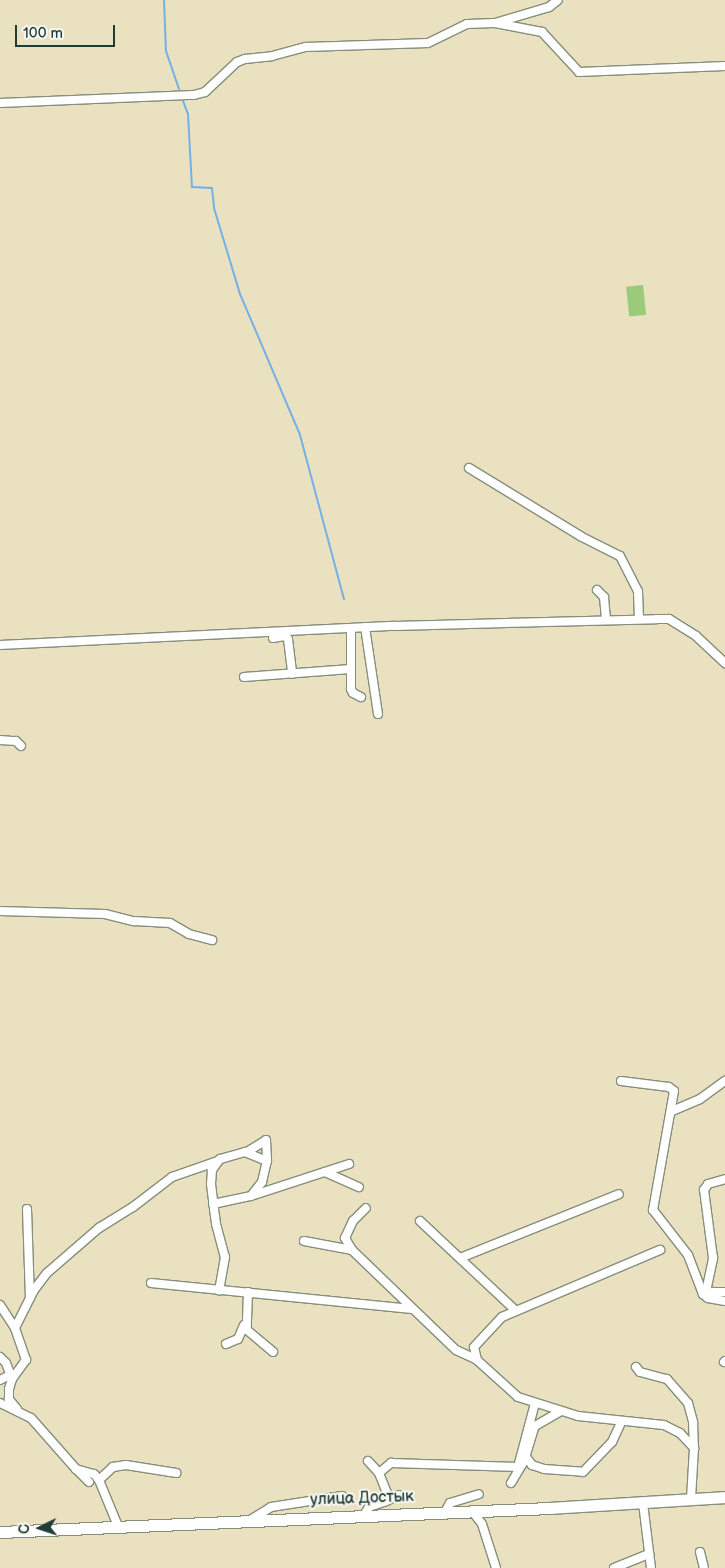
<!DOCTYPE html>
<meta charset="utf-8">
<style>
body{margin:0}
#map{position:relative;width:725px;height:1568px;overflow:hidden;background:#eae1c1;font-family:"Balsamiq Sans",sans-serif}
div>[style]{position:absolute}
.green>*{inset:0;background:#99cb7b;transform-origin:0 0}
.stream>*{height:2px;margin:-1px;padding:0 1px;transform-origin:1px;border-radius:1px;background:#75b0e6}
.roads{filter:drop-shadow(1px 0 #848f7a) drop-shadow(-1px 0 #848f7a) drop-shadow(0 1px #848f7a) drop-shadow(0 -1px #848f7a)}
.minor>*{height:8px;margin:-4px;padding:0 4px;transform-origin:4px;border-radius:4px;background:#fff}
.secondary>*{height:11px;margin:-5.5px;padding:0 5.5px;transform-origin:5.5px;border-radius:5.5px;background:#fff}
span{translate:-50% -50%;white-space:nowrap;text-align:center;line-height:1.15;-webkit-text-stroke:4px #f6f6f2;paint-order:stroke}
.street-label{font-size:16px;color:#1f3d34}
.north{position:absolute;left:15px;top:1503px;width:50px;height:50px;-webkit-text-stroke:4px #f6f6f2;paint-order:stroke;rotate:266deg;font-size:14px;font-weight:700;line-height:20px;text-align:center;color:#1f3d34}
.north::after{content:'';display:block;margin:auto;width:18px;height:22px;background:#1f3d34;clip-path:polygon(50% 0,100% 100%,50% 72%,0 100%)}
.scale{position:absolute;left:15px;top:25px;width:100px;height:22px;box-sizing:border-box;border:2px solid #1f3d34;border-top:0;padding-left:6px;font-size:15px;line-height:18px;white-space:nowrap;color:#1f3d34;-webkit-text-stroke:4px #f6f6f2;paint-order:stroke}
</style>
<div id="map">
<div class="green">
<i style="left:643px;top:285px;width:30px;height:17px;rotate:84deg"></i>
</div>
<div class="stream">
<i style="left:164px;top:0;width:51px;rotate:87.8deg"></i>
<i style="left:166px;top:51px;width:40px;rotate:71.1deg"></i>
<i style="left:183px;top:101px;width:14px;rotate:69deg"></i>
<i style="left:188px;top:114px;width:73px;rotate:86.9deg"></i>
<i style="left:192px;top:187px;width:20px;rotate:3deg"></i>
<i style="left:212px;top:188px;width:20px;rotate:84deg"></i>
<i style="left:214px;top:208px;width:90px;rotate:73.2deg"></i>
<i style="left:240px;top:294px;width:153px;rotate:66.9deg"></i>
<i style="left:300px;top:435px;width:170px;rotate:75deg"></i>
</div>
<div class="roads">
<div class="minor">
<i style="left:495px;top:23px;width:48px;rotate:10.8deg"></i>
<i style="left:542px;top:32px;width:54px;rotate:47.2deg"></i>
<i style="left:579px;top:72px;width:146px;rotate:-2.4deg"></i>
<i style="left:0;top:103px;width:194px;rotate:-2.4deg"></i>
<i style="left:194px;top:95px;width:11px;rotate:-15deg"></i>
<i style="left:205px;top:92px;width:44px;rotate:-43.2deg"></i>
<i style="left:237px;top:62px;width:9px;rotate:-21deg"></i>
<i style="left:245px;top:59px;width:27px;rotate:-6deg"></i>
<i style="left:272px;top:56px;width:35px;rotate:-15deg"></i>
<i style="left:306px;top:47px;width:122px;rotate:-1.9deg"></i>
<i style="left:428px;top:43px;width:43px;rotate:-26deg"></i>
<i style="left:467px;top:24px;width:28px;rotate:-2deg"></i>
<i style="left:495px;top:23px;width:56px;rotate:-16.5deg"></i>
<i style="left:549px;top:7px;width:11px;rotate:-38deg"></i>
<i style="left:469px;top:468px;width:132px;rotate:31.4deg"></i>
<i style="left:582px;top:537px;width:42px;rotate:26.6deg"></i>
<i style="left:620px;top:556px;width:39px;rotate:63deg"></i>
<i style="left:638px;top:591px;width:28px;rotate:88deg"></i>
<i style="left:597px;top:590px;width:10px;rotate:45deg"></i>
<i style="left:604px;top:597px;width:23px;rotate:85deg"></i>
<i style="left:365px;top:627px;width:88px;rotate:81.5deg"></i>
<i style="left:351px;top:628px;width:61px;rotate:90deg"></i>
<i style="left:351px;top:689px;width:4px;rotate:63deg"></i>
<i style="left:353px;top:693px;width:9px;rotate:27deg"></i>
<i style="left:273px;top:638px;width:12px;rotate:-9deg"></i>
<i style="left:285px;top:636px;width:4px;rotate:45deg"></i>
<i style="left:288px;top:639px;width:35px;rotate:83deg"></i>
<i style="left:0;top:645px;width:395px;rotate:-2.8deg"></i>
<i style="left:395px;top:626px;width:262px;rotate:-1.5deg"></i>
<i style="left:657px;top:619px;width:12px"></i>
<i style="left:669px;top:619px;width:32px;rotate:32deg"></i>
<i style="left:696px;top:636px;width:40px;rotate:43deg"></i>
<i style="left:244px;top:677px;width:107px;rotate:-4.3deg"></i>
<i style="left:0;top:740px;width:16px;rotate:4deg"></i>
<i style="left:16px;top:741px;width:7px;rotate:45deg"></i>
<i style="left:0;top:911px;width:105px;rotate:1.6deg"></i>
<i style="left:105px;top:914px;width:30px;rotate:14deg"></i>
<i style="left:134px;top:921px;width:36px;rotate:3deg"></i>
<i style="left:170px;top:923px;width:22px;rotate:30deg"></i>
<i style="left:189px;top:934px;width:24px;rotate:15deg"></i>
<i style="left:621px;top:1081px;width:48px;rotate:7.1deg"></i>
<i style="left:669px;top:1087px;width:6px;rotate:39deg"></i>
<i style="left:674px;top:1091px;width:121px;rotate:100deg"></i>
<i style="left:653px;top:1210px;width:57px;rotate:52.1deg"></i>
<i style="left:688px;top:1255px;width:42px;rotate:69deg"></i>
<i style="left:703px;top:1294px;width:6px;rotate:39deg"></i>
<i style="left:708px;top:1298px;width:8px;rotate:-50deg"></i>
<i style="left:713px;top:1292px;width:12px"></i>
<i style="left:672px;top:1111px;width:30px;rotate:-23deg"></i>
<i style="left:700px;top:1099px;width:31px;rotate:-36deg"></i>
<i style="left:247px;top:1152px;width:22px;rotate:-32deg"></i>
<i style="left:266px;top:1140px;width:21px;rotate:87deg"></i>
<i style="left:325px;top:1172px;width:37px;rotate:24deg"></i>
<i style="left:254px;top:1195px;width:100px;rotate:-18.1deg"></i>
<i style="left:213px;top:1204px;width:39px;rotate:-12deg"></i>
<i style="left:251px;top:1196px;width:18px;rotate:-52deg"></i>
<i style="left:262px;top:1182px;width:22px;rotate:-77deg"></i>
<i style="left:267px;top:1161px;width:24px;rotate:-158deg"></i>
<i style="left:245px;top:1152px;width:26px;rotate:164deg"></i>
<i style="left:220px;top:1159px;width:14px;rotate:126deg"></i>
<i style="left:212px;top:1170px;width:14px;rotate:94deg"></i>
<i style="left:211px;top:1184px;width:25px;rotate:83deg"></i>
<i style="left:214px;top:1209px;width:15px;rotate:82deg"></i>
<i style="left:216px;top:1224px;width:34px;rotate:75deg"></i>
<i style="left:225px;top:1257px;width:34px;rotate:100deg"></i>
<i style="left:27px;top:1209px;width:89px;rotate:88.1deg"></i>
<i style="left:420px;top:1221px;width:130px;rotate:43.1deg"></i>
<i style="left:304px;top:1241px;width:49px;rotate:10.6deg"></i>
<i style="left:352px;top:1250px;width:144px;rotate:43.9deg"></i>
<i style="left:456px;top:1350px;width:23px;rotate:25deg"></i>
<i style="left:477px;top:1360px;width:55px;rotate:42.1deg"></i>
<i style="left:518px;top:1397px;width:63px;rotate:17.6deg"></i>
<i style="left:578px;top:1416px;width:86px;rotate:6deg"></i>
<i style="left:664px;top:1425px;width:18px;rotate:27deg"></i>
<i style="left:680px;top:1433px;width:21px;rotate:47deg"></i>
<i style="left:694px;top:1448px;width:51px;rotate:93.4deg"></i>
<i style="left:352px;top:1250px;width:14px;rotate:-120deg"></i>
<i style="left:345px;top:1238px;width:19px;rotate:-65deg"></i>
<i style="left:353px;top:1221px;width:18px;rotate:-45deg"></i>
<i style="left:460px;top:1258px;width:171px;rotate:-21.9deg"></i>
<i style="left:151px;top:1283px;width:262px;rotate:5.7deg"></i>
<i style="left:248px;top:1292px;width:38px;rotate:92deg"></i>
<i style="left:247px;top:1330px;width:34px;rotate:40deg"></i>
<i style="left:703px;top:1294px;width:8px;rotate:-60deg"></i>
<i style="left:707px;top:1287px;width:30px;rotate:-78deg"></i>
<i style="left:713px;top:1258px;width:69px;rotate:-97.5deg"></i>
<i style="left:704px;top:1190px;width:7px;rotate:-56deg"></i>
<i style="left:708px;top:1184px;width:18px;rotate:-16deg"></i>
<i style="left:708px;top:1298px;width:17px;rotate:10deg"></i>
<i style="left:0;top:1305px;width:27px;rotate:57deg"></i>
<i style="left:226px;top:1344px;width:13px;rotate:-23deg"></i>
<i style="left:238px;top:1339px;width:15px;rotate:-67deg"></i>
<i style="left:0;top:1357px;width:8px;rotate:45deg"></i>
<i style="left:6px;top:1363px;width:17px;rotate:69deg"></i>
<i style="left:477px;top:1360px;width:13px;rotate:-103deg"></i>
<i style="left:474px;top:1347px;width:41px;rotate:-47deg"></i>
<i style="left:502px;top:1317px;width:172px;rotate:-23deg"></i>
<i style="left:724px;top:1362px;width:1px;rotate:-45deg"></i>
<i style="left:636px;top:1367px;width:6px;rotate:51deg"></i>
<i style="left:640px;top:1372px;width:28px;rotate:15deg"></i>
<i style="left:667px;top:1379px;width:32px;rotate:49deg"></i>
<i style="left:688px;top:1403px;width:20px;rotate:75deg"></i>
<i style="left:693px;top:1422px;width:26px;rotate:88deg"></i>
<i style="left:0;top:1380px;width:11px;rotate:-27deg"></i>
<i style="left:0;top:1403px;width:34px;rotate:26deg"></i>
<i style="left:31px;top:1418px;width:68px;rotate:48.6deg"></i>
<i style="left:76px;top:1469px;width:19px;rotate:16deg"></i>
<i style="left:94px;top:1474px;width:8px;rotate:50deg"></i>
<i style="left:99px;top:1480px;width:50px;rotate:67.6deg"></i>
<i style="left:17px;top:1409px;width:13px;rotate:-129deg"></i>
<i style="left:9px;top:1399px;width:10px;rotate:-90deg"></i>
<i style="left:9px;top:1389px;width:10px;rotate:-73deg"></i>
<i style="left:12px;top:1379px;width:24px;rotate:-54deg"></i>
<i style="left:26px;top:1360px;width:34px;rotate:-109deg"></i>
<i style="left:15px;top:1328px;width:42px;rotate:-63.4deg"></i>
<i style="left:34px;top:1290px;width:21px;rotate:-53deg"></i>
<i style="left:47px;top:1273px;width:69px;rotate:-40.9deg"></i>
<i style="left:99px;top:1228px;width:40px;rotate:-32deg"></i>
<i style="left:133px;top:1207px;width:49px;rotate:-37.6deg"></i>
<i style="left:172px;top:1177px;width:49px;rotate:-19.2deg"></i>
<i style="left:526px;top:1457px;width:10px;rotate:53deg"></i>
<i style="left:532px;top:1465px;width:13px;rotate:18deg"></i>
<i style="left:544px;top:1469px;width:39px;rotate:4deg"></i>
<i style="left:583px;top:1472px;width:42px;rotate:-46deg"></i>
<i style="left:612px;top:1442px;width:23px;rotate:-65deg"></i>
<i style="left:368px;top:1461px;width:16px;rotate:47deg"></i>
<i style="left:77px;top:1470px;width:17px;rotate:45deg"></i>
<i style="left:99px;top:1480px;width:19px;rotate:-43deg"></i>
<i style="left:113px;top:1467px;width:13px;rotate:-9deg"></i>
<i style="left:126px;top:1465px;width:51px;rotate:9.1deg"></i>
<i style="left:511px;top:1483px;width:26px;rotate:-59deg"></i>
<i style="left:524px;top:1461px;width:37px;rotate:-73deg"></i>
<i style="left:535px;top:1426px;width:30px;rotate:-30deg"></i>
<i style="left:386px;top:1501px;width:14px;rotate:-25deg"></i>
<i style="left:643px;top:1503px;width:65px;rotate:83deg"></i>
<i style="left:472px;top:1511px;width:16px;rotate:52deg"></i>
<i style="left:482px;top:1524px;width:46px;rotate:72.3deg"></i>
<i style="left:445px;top:1512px;width:10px;rotate:-61deg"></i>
<i style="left:450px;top:1503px;width:30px;rotate:-17deg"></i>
<i style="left:364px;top:1515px;width:9px;rotate:-58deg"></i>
<i style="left:369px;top:1507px;width:18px;rotate:-19deg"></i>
<i style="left:386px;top:1501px;width:8px;rotate:-83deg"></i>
<i style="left:387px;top:1493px;width:22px;rotate:-112deg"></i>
<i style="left:379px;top:1473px;width:16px;rotate:-40deg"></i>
<i style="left:391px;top:1463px;width:127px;rotate:1.8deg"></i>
<i style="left:518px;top:1467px;width:66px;rotate:-75.1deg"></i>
<i style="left:252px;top:1519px;width:22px;rotate:-32deg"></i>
<i style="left:271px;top:1507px;width:72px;rotate:-8.8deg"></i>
<i style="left:700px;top:1552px;width:16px;rotate:76deg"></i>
<i style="left:614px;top:1568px;width:38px;rotate:-22deg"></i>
</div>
<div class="secondary">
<i style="left:0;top:1532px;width:551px;rotate:-2.5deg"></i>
<i style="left:550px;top:1508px;width:175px;rotate:-3.6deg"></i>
</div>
</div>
<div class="street-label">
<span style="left:362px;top:1499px;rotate:-2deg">улица Достык</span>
</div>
<div class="north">С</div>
<div class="scale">100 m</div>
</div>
